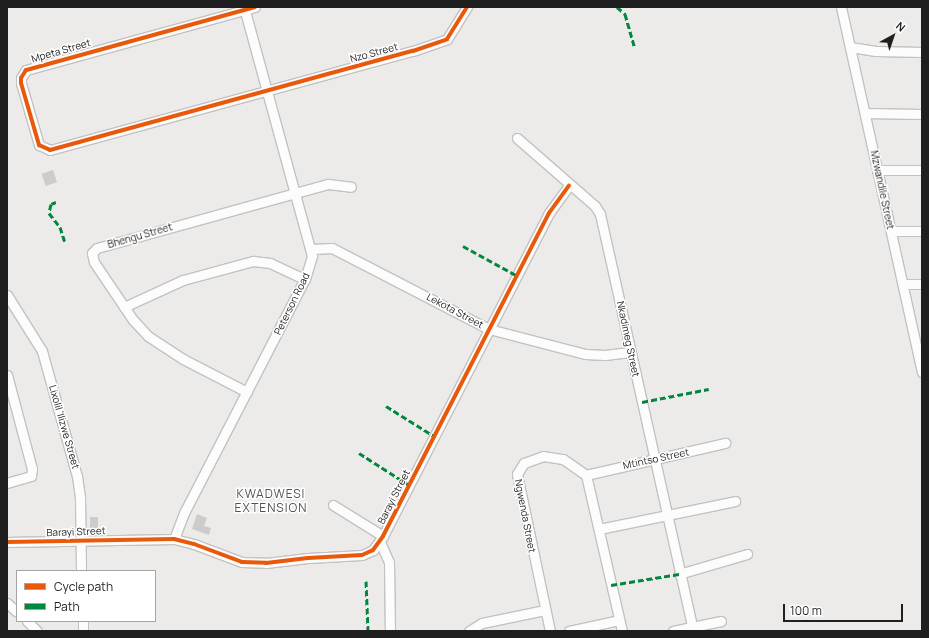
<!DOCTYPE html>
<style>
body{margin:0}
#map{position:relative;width:929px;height:638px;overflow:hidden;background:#edebe9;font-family:Manrope,sans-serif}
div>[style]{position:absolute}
.building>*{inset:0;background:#ceccca;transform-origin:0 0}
.roads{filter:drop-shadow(1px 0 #c3c2c1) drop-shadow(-1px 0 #c3c2c1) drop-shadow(0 1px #c3c2c1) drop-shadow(0 -1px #c3c2c1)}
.minor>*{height:9px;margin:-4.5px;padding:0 4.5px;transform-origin:4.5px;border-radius:4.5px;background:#fcfcfc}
.quiet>*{height:3px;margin-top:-1.5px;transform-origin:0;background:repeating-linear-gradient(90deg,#00873e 0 6px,transparent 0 9px)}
.cycleway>*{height:4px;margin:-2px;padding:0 2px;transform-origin:2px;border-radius:2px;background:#e8590c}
span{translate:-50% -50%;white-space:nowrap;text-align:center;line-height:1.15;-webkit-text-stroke:3px #fff;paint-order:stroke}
.street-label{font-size:10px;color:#1f1f1f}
.quarter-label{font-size:12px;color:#525252;letter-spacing:1px}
.frame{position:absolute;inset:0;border:8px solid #1f1f1f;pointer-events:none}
.legend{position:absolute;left:16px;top:570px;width:140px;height:52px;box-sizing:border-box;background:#fff;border:1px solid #a5a5a5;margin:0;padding:5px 7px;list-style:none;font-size:12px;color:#1f1f1f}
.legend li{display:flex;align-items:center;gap:8px;height:20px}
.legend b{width:20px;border:1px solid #a5a5a5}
.north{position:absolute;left:873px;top:16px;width:40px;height:40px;-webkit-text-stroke:3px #fff;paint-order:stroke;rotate:40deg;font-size:11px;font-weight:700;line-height:16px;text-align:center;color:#1f1f1f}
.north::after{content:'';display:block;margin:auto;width:14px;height:18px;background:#1f1f1f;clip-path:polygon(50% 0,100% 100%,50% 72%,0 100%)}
.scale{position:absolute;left:783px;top:604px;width:120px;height:18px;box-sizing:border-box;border:2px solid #1f1f1f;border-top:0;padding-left:5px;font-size:12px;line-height:14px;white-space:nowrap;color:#1f1f1f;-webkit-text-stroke:3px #fff;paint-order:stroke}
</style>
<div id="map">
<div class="building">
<i style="left:53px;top:170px;width:13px;height:12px;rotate:72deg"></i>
<i style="clip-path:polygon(197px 514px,207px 518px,204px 526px,211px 528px,209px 535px,192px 529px)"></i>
<i style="left:90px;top:517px;width:8px;height:11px"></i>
</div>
<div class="roads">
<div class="minor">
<i style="left:255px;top:7px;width:238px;rotate:164.6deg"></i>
<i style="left:26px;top:70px;width:9px;rotate:122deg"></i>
<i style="left:21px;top:78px;width:5px;rotate:90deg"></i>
<i style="left:21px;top:83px;width:65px;rotate:73.8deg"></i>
<i style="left:39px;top:145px;width:12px;rotate:24deg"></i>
<i style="left:50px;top:150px;width:376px;rotate:-15.3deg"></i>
<i style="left:413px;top:51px;width:36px;rotate:-19deg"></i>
<i style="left:447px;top:39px;width:38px;rotate:-58deg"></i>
<i style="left:841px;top:7px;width:374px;rotate:77.5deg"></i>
<i style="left:850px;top:47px;width:26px;rotate:9deg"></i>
<i style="left:876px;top:51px;width:46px;rotate:1.2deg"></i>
<i style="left:865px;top:113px;width:57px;rotate:1deg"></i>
<i style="left:517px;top:138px;width:103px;rotate:41.1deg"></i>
<i style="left:595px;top:206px;width:9px;rotate:58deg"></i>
<i style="left:600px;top:214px;width:427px;rotate:77.4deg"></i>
<i style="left:877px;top:170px;width:45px"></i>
<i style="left:891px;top:231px;width:31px"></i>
<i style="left:312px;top:249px;width:20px;rotate:-3deg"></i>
<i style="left:332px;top:248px;width:177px;rotate:27.3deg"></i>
<i style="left:489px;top:329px;width:99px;rotate:14.6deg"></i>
<i style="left:585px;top:354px;width:20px;rotate:3deg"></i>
<i style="left:605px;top:355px;width:25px;rotate:-7deg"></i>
<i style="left:903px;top:284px;width:19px"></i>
<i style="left:7px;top:295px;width:66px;rotate:58deg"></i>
<i style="left:42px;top:351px;width:130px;rotate:74.4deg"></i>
<i style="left:77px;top:476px;width:21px;rotate:82deg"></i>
<i style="left:80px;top:497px;width:74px;rotate:89.2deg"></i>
<i style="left:124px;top:307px;width:65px;rotate:-24.6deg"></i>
<i style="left:183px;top:280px;width:73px;rotate:-15.2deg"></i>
<i style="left:253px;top:261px;width:17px;rotate:7deg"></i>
<i style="left:270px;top:263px;width:38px;rotate:25deg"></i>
<i style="left:7px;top:375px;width:97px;rotate:75.1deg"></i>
<i style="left:32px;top:469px;width:7px;rotate:98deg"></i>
<i style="left:31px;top:476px;width:25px;rotate:164deg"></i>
<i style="left:247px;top:392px;width:72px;rotate:-152.7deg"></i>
<i style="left:183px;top:359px;width:42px;rotate:-146.7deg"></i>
<i style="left:148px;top:336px;width:22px;rotate:-133deg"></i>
<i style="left:133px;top:320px;width:70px;rotate:-123.9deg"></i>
<i style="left:94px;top:262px;width:9px;rotate:-103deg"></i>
<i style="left:92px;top:253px;width:7px;rotate:-45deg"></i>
<i style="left:97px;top:248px;width:240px;rotate:-15.5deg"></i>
<i style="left:328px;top:184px;width:23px;rotate:7deg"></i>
<i style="left:586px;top:475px;width:143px;rotate:-13deg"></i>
<i style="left:333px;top:505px;width:59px;rotate:31.8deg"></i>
<i style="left:599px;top:529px;width:139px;rotate:-11.6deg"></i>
<i style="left:174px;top:539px;width:30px;rotate:-69deg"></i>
<i style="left:185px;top:511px;width:261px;rotate:-62.7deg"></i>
<i style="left:305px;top:279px;width:24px;rotate:-73deg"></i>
<i style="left:312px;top:256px;width:258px;rotate:-105.3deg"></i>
<i style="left:7px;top:542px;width:167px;rotate:-1deg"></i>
<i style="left:174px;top:539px;width:21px;rotate:14deg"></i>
<i style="left:194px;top:544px;width:51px;rotate:20.6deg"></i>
<i style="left:242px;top:562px;width:24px;rotate:2deg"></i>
<i style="left:266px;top:563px;width:42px;rotate:-6.8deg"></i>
<i style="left:308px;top:558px;width:54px;rotate:-3.2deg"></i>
<i style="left:362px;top:555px;width:12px;rotate:-24deg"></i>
<i style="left:373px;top:550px;width:17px;rotate:-54deg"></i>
<i style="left:383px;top:536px;width:363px;rotate:-62.8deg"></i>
<i style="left:549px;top:213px;width:34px;rotate:-54deg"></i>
<i style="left:380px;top:542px;width:22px;rotate:66deg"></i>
<i style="left:389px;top:562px;width:69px;rotate:89.2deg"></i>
<i style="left:679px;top:574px;width:71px;rotate:-16.4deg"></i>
<i style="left:7px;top:603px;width:13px;rotate:42deg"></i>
<i style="left:27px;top:621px;width:14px;rotate:45deg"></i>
<i style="left:83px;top:621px;width:10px;rotate:90deg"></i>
<i style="left:469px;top:631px;width:15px;rotate:-32deg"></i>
<i style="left:482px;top:623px;width:64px;rotate:-11.7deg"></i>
<i style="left:550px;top:631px;width:160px;rotate:-101.9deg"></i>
<i style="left:517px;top:474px;width:13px;rotate:-58deg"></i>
<i style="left:524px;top:463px;width:20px;rotate:-20deg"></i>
<i style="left:543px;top:456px;width:20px;rotate:9deg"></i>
<i style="left:563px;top:459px;width:28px;rotate:35deg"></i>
<i style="left:586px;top:475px;width:160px;rotate:77deg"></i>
<i style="left:569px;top:631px;width:51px;rotate:-12.4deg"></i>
<i style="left:673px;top:631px;width:49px;rotate:-11.8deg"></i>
</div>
</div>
<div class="quiet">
<i style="left:617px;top:7px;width:11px;rotate:41deg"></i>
<i style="left:625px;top:14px;width:35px;rotate:74deg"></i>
<i style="left:56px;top:202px;width:5px;rotate:158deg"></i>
<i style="left:51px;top:204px;width:9px;rotate:103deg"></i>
<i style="left:49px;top:213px;width:18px;rotate:52deg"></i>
<i style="left:60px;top:227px;width:16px;rotate:72deg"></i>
<i style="left:463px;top:246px;width:60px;rotate:28.7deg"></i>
<i style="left:642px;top:402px;width:68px;rotate:-11deg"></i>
<i style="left:386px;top:406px;width:57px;rotate:32deg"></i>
<i style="left:359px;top:453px;width:59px;rotate:32.6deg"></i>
<i style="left:366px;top:581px;width:50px;rotate:87.7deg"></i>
<i style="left:611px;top:585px;width:69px;rotate:-9.2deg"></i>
</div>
<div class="cycleway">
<i style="left:255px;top:7px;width:238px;rotate:164.6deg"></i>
<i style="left:26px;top:70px;width:9px;rotate:122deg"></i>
<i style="left:21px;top:78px;width:5px;rotate:90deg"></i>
<i style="left:21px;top:83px;width:65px;rotate:73.8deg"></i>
<i style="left:39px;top:145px;width:12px;rotate:24deg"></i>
<i style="left:50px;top:150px;width:376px;rotate:-15.3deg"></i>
<i style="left:413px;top:51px;width:36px;rotate:-19deg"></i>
<i style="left:447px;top:39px;width:38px;rotate:-58deg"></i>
<i style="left:7px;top:542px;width:167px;rotate:-1deg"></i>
<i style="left:174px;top:539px;width:21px;rotate:14deg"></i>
<i style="left:194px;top:544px;width:51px;rotate:20.6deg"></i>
<i style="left:242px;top:562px;width:24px;rotate:2deg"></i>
<i style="left:266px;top:563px;width:42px;rotate:-6.8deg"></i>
<i style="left:308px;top:558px;width:54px;rotate:-3.2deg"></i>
<i style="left:362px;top:555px;width:12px;rotate:-24deg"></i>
<i style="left:373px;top:550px;width:17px;rotate:-54deg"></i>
<i style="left:383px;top:536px;width:363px;rotate:-62.8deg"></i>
<i style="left:549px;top:213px;width:34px;rotate:-54deg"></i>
</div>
<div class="street-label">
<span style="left:61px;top:51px;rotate:-16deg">Mpeta Street</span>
<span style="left:374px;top:53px;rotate:-15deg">Nzo Street</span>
<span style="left:882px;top:190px;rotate:78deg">Mzwandile Street</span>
<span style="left:140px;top:236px;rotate:-16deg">Bhengu Street</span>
<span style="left:292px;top:304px;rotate:-64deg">Peterson Road</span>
<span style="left:455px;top:311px;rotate:28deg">Lekota Street</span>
<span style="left:628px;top:339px;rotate:78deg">Nkadimeg Street</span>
<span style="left:64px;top:427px;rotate:74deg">Lixolil 'Ilizwe Street</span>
<span style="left:656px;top:459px;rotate:-12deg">Mtintso Street</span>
<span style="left:394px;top:497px;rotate:-63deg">Barayi Street</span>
<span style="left:525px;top:516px;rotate:79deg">Ngwenda Street</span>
<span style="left:76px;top:532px;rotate:-2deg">Barayi Street</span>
</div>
<div class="quarter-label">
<span style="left:271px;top:501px">KWADWESI<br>EXTENSION</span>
</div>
<div class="frame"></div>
<ul class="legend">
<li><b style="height:5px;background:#e8590c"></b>Cycle path</li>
<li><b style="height:5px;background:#00873e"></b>Path</li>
</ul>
<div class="north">N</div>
<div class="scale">100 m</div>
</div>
